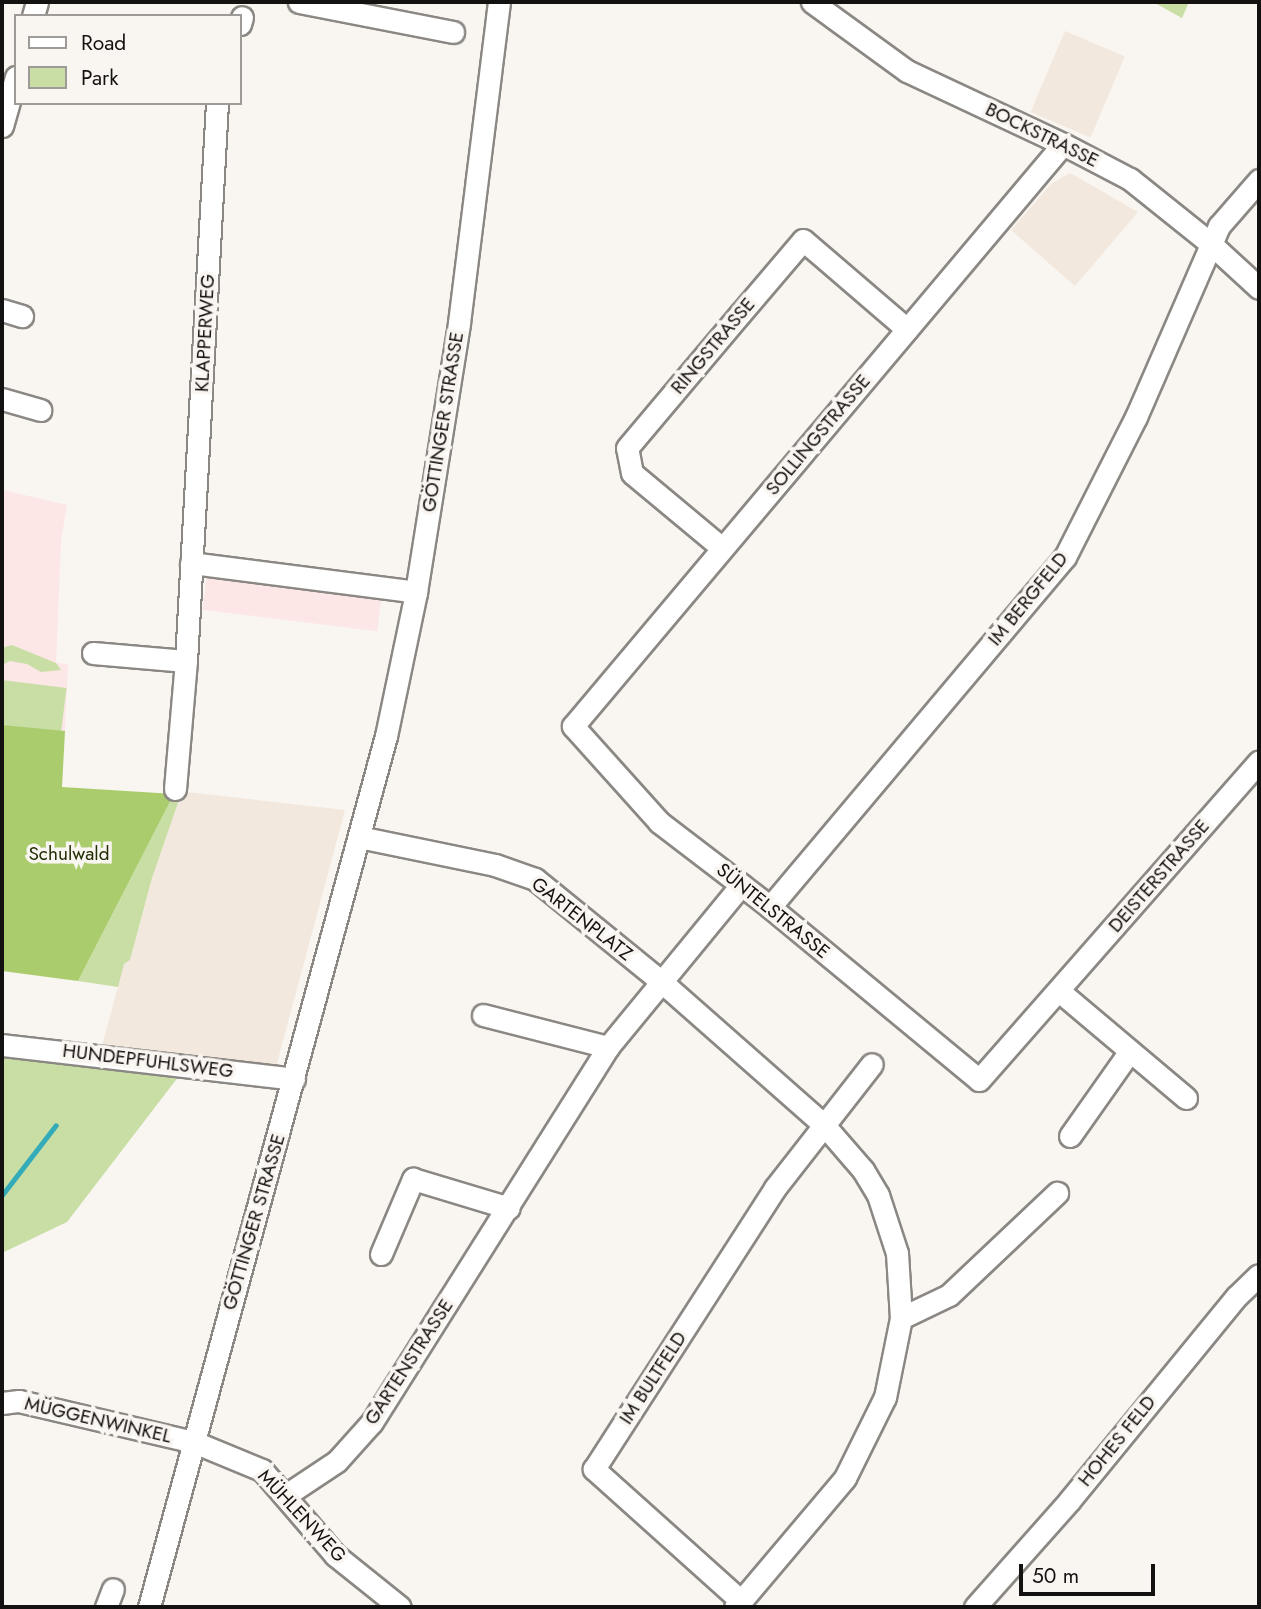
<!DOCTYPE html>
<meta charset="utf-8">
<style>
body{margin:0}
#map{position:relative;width:1261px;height:1609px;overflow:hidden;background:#f9f5f0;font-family:Jost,sans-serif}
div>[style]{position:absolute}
.built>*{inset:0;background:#f2e8dd;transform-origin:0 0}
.education>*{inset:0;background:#fce6e6;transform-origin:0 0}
.green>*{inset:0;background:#c8dea5;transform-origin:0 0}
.forest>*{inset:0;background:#aacc6c}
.stream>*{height:5px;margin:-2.5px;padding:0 2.5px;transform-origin:2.5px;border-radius:2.5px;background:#33abb8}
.roads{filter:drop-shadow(2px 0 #8b8884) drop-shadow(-2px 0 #8b8884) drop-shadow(0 2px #8b8884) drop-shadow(0 -2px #8b8884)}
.minor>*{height:21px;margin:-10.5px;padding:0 10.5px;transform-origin:10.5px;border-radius:10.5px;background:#fff}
span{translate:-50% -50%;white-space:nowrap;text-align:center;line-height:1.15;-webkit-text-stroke:7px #f9f5f0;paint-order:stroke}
.street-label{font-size:19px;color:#141211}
.park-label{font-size:19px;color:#222e05}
.frame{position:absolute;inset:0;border:4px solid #141211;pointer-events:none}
.legend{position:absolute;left:14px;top:14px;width:228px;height:91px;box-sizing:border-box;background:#f9f5f0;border:2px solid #9d9a97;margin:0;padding:9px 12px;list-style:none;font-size:21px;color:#141211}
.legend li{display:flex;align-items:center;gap:14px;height:35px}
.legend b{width:35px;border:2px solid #9d9a97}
.scale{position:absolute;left:1019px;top:1564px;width:136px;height:32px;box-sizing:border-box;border:4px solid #141211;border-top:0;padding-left:9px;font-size:21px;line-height:24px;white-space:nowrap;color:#141211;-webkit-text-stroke:5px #f9f5f0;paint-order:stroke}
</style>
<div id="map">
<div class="built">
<i style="left:1065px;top:31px;width:65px;height:88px;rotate:23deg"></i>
<i style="clip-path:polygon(1070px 173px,1138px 212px,1075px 286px,1011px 230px,1051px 184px)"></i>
<i style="clip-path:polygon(187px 792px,345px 810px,276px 1067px,101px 1050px,124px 964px,130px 960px,152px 878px,179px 800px)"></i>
</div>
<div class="education">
<i style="clip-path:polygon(2px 490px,67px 505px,61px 541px,56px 663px,68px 664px,65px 731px,2px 725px)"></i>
<i style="left:207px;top:574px;width:176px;height:36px;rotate:7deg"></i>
</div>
<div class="green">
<i style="clip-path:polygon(1153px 2px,1189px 2px,1182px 18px)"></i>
<i style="clip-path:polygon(12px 645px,56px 663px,61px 670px,41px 672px,27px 664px,10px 661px,2px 665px,2px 648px)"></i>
<i style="left:2px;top:680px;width:65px;height:45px;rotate:7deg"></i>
<i style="clip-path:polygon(187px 792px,179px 800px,152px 878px,130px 960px,124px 964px,118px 987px,78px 981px,174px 794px)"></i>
<i style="clip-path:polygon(2px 1055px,182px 1072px,67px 1222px,2px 1253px)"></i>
</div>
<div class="forest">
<i style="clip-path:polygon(2px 725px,65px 731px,62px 787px,174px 794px,78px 981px,2px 971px)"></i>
</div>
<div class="stream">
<i style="left:2px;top:1195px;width:88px;rotate:-52.4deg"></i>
</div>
<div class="roads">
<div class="minor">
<i style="left:299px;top:2px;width:157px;rotate:11deg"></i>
<i style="left:812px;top:2px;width:117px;rotate:36deg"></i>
<i style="left:907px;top:71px;width:172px;rotate:25.1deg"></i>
<i style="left:1063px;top:144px;width:76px;rotate:27.6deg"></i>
<i style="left:1130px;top:179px;width:104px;rotate:38.7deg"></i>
<i style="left:1211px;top:244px;width:65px;rotate:42.5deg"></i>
<i style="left:33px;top:16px;width:15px;rotate:-74deg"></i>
<i style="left:240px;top:24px;width:7px;rotate:-74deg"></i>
<i style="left:2px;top:126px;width:51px;rotate:-74.1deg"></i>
<i style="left:1063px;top:144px;width:761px;rotate:130.09deg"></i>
<i style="left:573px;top:726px;width:129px;rotate:48.1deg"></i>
<i style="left:659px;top:822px;width:140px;rotate:37.4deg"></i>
<i style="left:770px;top:907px;width:271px;rotate:39.6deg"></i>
<i style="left:979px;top:1080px;width:424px;rotate:-48.7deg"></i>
<i style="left:2px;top:310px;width:21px;rotate:17deg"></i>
<i style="left:2px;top:399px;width:40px;rotate:16deg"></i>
<i style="left:722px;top:548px;width:117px;rotate:-140.2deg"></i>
<i style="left:632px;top:473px;width:25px;rotate:-101deg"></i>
<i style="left:627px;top:448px;width:175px;rotate:-49.9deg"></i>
<i style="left:740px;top:314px;width:97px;rotate:-49.6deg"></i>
<i style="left:803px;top:240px;width:137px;rotate:40.6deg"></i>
<i style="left:191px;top:563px;width:227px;rotate:7.3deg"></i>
<i style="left:93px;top:653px;width:93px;rotate:4.9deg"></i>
<i style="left:175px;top:789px;width:128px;rotate:-85.1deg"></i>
<i style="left:186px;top:661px;width:559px;rotate:-86.82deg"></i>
<i style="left:359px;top:837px;width:139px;rotate:11.6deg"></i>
<i style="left:495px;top:865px;width:42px;rotate:19.3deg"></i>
<i style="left:535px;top:879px;width:165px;rotate:39.1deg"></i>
<i style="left:663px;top:983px;width:215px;rotate:41.4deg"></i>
<i style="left:824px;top:1125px;width:60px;rotate:49.1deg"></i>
<i style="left:863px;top:1170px;width:29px;rotate:59deg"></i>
<i style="left:878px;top:1195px;width:61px;rotate:71.9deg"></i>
<i style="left:897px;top:1253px;width:65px;rotate:86.5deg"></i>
<i style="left:901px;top:1318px;width:81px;rotate:101.4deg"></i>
<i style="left:885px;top:1397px;width:90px;rotate:116.3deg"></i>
<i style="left:845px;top:1478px;width:161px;rotate:130.2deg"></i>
<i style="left:770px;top:907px;width:458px;rotate:-49.9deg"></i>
<i style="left:1065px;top:557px;width:157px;rotate:-63.1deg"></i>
<i style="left:1136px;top:417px;width:208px;rotate:-66.5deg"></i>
<i style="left:1219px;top:226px;width:61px;rotate:-49deg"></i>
<i style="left:1059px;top:991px;width:166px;rotate:40.1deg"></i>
<i style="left:483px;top:1015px;width:129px;rotate:14.4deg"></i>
<i style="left:2px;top:1045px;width:294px;rotate:6.6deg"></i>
<i style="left:1070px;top:1136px;width:104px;rotate:-54.8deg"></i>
<i style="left:381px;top:1254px;width:82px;rotate:-66.9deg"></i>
<i style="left:413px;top:1179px;width:100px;rotate:16.8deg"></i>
<i style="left:901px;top:1318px;width:53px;rotate:-25.6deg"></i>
<i style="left:949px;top:1295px;width:149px;rotate:-43.4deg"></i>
<i style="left:2px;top:1403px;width:17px;rotate:-7deg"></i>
<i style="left:19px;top:1401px;width:180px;rotate:13.2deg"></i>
<i style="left:194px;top:1442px;width:74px;rotate:22.4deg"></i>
<i style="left:262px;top:1470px;width:112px;rotate:49.3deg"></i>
<i style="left:335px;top:1555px;width:83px;rotate:38.7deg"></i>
<i style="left:286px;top:1495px;width:61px;rotate:-33.7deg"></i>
<i style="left:337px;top:1461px;width:52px;rotate:-48.1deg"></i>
<i style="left:372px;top:1422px;width:443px;rotate:-57.8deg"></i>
<i style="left:608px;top:1047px;width:210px;rotate:-50.6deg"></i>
<i style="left:106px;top:1607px;width:19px;rotate:-69deg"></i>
<i style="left:149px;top:1607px;width:903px;rotate:-74.78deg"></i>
<i style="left:386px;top:736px;width:147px;rotate:-78.2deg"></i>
<i style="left:416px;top:592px;width:272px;rotate:-80.9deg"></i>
<i style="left:459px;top:323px;width:323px;rotate:-82.9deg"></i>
<i style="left:735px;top:1607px;width:8px;rotate:-45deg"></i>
<i style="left:741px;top:1601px;width:198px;rotate:-138.1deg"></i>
<i style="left:594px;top:1469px;width:334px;rotate:-57.2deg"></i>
<i style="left:775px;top:1188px;width:157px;rotate:-52deg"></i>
<i style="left:975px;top:1607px;width:142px;rotate:-48.4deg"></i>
<i style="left:1069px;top:1501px;width:265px;rotate:-50.7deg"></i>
<i style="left:1237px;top:1296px;width:30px;rotate:-44deg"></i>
</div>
</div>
<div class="street-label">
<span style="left:1042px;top:135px;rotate:26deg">BOCKSTRASSE</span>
<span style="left:205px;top:333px;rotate:-87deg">KLAPPERWEG</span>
<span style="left:713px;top:346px;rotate:-50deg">RINGSTRASSE</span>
<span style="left:443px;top:422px;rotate:-81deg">GÖTTINGER STRASSE</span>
<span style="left:818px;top:435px;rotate:-50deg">SOLLINGSTRASSE</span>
<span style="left:1028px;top:599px;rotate:-51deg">IM BERGFELD</span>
<span style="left:1159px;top:876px;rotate:-49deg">DEISTERSTRASSE</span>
<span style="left:773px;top:911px;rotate:39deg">SÜNTELSTRASSE</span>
<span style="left:582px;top:919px;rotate:38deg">GARTENPLATZ</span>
<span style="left:148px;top:1061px;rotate:7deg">HUNDEPFUHLSWEG</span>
<span style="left:254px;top:1222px;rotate:-74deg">GÖTTINGER STRASSE</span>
<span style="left:409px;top:1362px;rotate:-57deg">GARTENSTRASSE</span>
<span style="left:653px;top:1378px;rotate:-57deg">IM BULTFELD</span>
<span style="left:98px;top:1420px;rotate:13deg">MÜGGENWINKEL</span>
<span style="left:1117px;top:1441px;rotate:-51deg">HOHES FELD</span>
<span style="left:302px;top:1516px;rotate:47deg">MÜHLENWEG</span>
</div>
<div class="park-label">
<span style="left:69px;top:854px">Schulwald</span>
</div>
<div class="frame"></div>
<ul class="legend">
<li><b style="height:9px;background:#fff"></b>Road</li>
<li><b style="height:19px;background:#c8dea5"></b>Park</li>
</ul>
<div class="scale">50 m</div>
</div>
